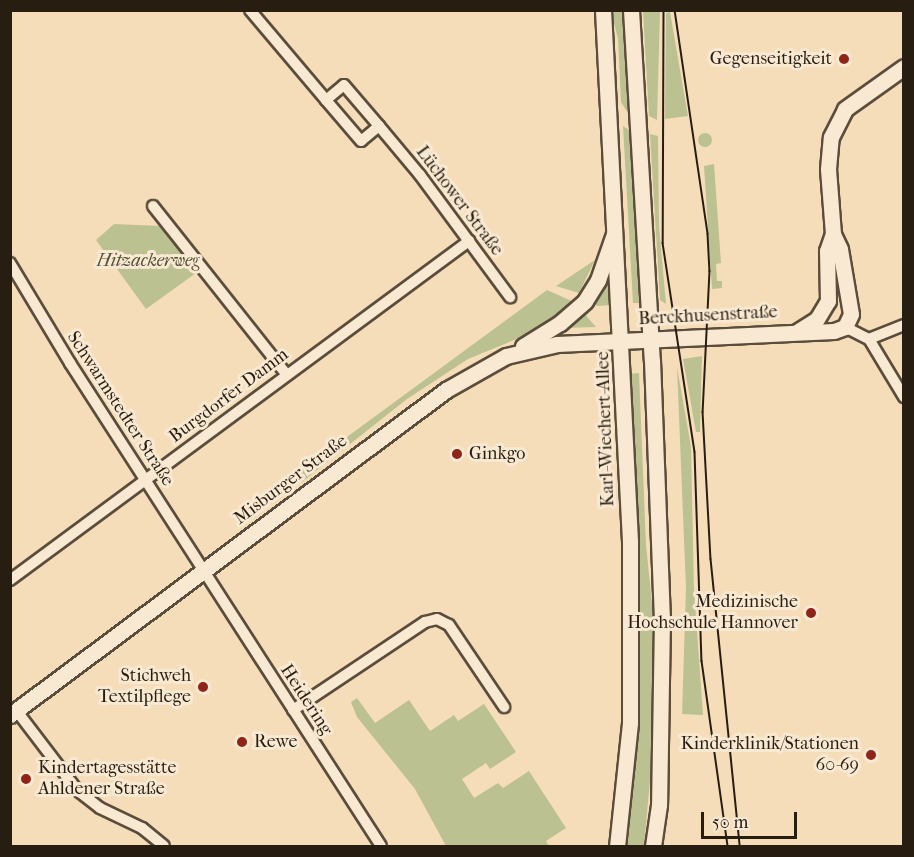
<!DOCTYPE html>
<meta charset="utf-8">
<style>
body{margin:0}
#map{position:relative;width:914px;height:857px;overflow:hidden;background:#f6ddba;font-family:"IM FELL French Canon",serif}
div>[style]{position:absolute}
.green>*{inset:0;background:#bbc191}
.round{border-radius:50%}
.roads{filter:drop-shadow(2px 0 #5b4d3b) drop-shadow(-2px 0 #5b4d3b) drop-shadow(0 2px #5b4d3b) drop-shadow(0 -2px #5b4d3b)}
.street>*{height:10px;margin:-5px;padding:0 5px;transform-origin:5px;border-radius:5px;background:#f9e9d2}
.secondary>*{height:15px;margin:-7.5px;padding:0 7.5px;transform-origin:7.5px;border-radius:7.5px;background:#f9e9d2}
.tram>*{height:1.5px;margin:-0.75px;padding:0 0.75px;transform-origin:0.75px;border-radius:0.75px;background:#271d11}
.dots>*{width:16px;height:16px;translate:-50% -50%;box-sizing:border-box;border:3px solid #f9e9d2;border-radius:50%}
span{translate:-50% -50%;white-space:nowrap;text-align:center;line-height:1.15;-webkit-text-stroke:6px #f9e9d2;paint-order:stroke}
.poi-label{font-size:18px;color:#271d11}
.right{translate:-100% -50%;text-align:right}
.left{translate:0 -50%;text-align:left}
.street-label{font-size:18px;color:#271d11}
.park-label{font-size:18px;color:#534e37;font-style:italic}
.frame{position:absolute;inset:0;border:12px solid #271d11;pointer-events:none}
.scale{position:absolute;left:701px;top:812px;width:96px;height:27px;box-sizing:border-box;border:3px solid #271d11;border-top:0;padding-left:8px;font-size:18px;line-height:21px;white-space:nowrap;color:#271d11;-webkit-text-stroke:4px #f9e9d2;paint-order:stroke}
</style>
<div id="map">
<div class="green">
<i style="clip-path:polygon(611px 11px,623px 11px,629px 115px,621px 102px,618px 39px)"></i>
<i style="clip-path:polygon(643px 11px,660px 11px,657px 120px,649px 116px)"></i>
<i style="clip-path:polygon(670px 12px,688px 116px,665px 119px,666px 13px)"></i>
<i style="clip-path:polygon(623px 126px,631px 131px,642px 303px,633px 303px)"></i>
<i class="round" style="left:698px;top:133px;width:14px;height:14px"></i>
<i style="clip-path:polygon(650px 134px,658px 136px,659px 226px,666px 304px,660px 300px)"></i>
<i style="clip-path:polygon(714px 164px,721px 263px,716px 264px,717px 281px,722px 281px,722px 288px,712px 289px,704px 166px)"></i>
<i style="clip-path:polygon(114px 224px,161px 226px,196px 273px,146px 309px,96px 240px)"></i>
<i style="clip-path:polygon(595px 260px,579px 293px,556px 286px)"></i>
<i style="clip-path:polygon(609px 268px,611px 305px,597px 306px,591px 300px)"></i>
<i style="clip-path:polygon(547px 290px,576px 303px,531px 333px,468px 359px,407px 399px,302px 482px,298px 477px,274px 495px,272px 492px)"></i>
<i style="clip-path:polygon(582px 311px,596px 327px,564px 328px)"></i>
<i style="clip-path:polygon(702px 356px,700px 432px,696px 432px,683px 359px)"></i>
<i style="clip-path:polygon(677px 367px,691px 447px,694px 589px,703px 715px,682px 714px,686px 589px)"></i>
<i style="clip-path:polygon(639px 373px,646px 545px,653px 613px,651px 769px,644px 846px,625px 846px,635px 736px,636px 561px,630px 374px)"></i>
<i style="clip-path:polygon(357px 698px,375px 723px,409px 700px,430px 731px,454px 715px,458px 721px,484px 704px,516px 752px,490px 769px,486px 763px,462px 779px,474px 798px,498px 783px,503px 788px,529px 771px,566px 828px,546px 841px,549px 846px,446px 846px,415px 789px,357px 717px,351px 702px)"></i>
</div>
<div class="roads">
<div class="street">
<i style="left:250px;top:10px;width:118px;rotate:49.8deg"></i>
<i style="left:379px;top:126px;width:23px;rotate:140deg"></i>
<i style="left:361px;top:141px;width:54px;rotate:-130.5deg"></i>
<i style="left:326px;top:100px;width:23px;rotate:-40deg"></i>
<i style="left:344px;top:85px;width:54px;rotate:49.5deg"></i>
<i style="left:379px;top:126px;width:64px;rotate:50.1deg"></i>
<i style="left:420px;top:175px;width:152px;rotate:53.6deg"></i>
<i style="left:153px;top:206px;width:214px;rotate:51.6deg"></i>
<i style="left:10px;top:263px;width:117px;rotate:59deg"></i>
<i style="left:70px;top:363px;width:574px;rotate:57.22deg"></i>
<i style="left:845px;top:327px;width:27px;rotate:27deg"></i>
<i style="left:869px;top:339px;width:68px;rotate:58.9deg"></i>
<i style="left:869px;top:339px;width:38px;rotate:-22deg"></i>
<i style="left:10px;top:580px;width:571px;rotate:-36.45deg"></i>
<i style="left:16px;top:710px;width:101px;rotate:52.7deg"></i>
<i style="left:77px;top:790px;width:29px;rotate:38deg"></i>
<i style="left:100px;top:808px;width:47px;rotate:25.5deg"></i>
<i style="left:142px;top:828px;width:28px;rotate:39deg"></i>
<i style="left:293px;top:710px;width:159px;rotate:-33.7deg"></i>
<i style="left:425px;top:622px;width:12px;rotate:-14deg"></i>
<i style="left:437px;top:619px;width:13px;rotate:27deg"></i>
<i style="left:449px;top:625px;width:99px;rotate:56.1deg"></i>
</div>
<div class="secondary">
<i style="left:603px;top:10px;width:533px;rotate:87.09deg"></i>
<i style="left:630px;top:542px;width:181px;rotate:90deg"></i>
<i style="left:630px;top:723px;width:124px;rotate:96deg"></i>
<i style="left:631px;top:10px;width:351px;rotate:86.6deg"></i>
<i style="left:652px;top:360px;width:258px;rotate:87.8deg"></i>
<i style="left:662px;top:618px;width:187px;rotate:90.9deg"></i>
<i style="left:659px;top:805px;width:41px;rotate:98.3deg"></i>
<i style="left:798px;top:331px;width:22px;rotate:-32deg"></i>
<i style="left:817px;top:319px;width:21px;rotate:-59deg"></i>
<i style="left:828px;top:301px;width:50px;rotate:-91.1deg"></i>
<i style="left:827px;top:251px;width:18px;rotate:-71deg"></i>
<i style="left:523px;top:346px;width:44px;rotate:-31.9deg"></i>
<i style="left:560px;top:323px;width:33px;rotate:-41deg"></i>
<i style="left:585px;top:301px;width:25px;rotate:-58deg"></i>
<i style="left:598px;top:280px;width:49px;rotate:-70.8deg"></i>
<i style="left:10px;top:715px;width:544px;rotate:-36.7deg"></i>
<i style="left:446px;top:390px;width:69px;rotate:-29.5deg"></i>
<i style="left:506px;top:356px;width:52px;rotate:-13.2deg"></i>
<i style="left:557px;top:344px;width:277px;rotate:-2.7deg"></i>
<i style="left:834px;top:331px;width:12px;rotate:-20deg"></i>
<i style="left:845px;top:327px;width:14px;rotate:-65deg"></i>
<i style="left:851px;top:314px;width:66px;rotate:-99.6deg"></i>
<i style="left:840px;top:249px;width:17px;rotate:-115deg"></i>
<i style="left:833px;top:234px;width:65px;rotate:-94.4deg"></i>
<i style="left:828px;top:169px;width:32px;rotate:-85deg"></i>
<i style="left:831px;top:137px;width:31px;rotate:-63deg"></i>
<i style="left:845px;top:109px;width:72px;rotate:-35.4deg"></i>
</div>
</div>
<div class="tram">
<i style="left:664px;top:10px;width:233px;rotate:90.2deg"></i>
<i style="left:663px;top:243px;width:211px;rotate:81.3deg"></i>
<i style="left:695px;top:452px;width:209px;rotate:88.1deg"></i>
<i style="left:702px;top:661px;width:187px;rotate:82deg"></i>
<i style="left:675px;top:10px;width:226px;rotate:81.6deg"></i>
<i style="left:708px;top:234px;width:37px;rotate:87deg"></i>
<i style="left:710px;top:271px;width:141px;rotate:92.8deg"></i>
<i style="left:703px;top:412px;width:147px;rotate:86.9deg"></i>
<i style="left:711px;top:559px;width:288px;rotate:84.2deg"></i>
</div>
<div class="dots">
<i style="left:844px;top:59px;background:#8f2418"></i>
<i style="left:457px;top:454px;background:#8f2418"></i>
<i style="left:811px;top:613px;background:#8f2418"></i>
<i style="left:203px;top:687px;background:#8f2418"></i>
<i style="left:242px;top:742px;background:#8f2418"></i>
<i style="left:871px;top:755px;background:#8f2418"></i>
<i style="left:26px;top:779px;background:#8f2418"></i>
</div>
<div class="poi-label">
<span class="right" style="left:832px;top:59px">Gegenseitigkeit</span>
<span class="left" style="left:469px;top:454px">Ginkgo</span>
<span class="right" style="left:798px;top:613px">Medizinische<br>Hochschule Hannover</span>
<span class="right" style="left:191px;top:687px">Stichweh<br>Textilpflege</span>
<span class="left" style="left:254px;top:742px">Rewe</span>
<span class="right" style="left:859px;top:755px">Kinderklinik/Stationen<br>60-69</span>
<span class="left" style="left:38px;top:779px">Kindertagesstätte<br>Ahldener Straße</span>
</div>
<div class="street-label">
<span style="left:459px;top:201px;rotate:53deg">Lüchower Straße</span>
<span style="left:708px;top:316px;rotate:-3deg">Berckhusenstraße</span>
<span style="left:229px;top:396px;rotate:-37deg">Burgdorfer Damm</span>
<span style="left:120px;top:409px;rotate:57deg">Schwarmstedter Straße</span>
<span style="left:606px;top:429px;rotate:-92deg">Karl-Wiechert-Allee</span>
<span style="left:291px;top:480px;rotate:-37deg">Misburger Straße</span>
<span style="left:306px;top:700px;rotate:57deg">Heidering</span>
</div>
<div class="park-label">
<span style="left:148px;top:261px">Hitzackerweg</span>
</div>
<div class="frame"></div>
<div class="scale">50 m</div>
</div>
